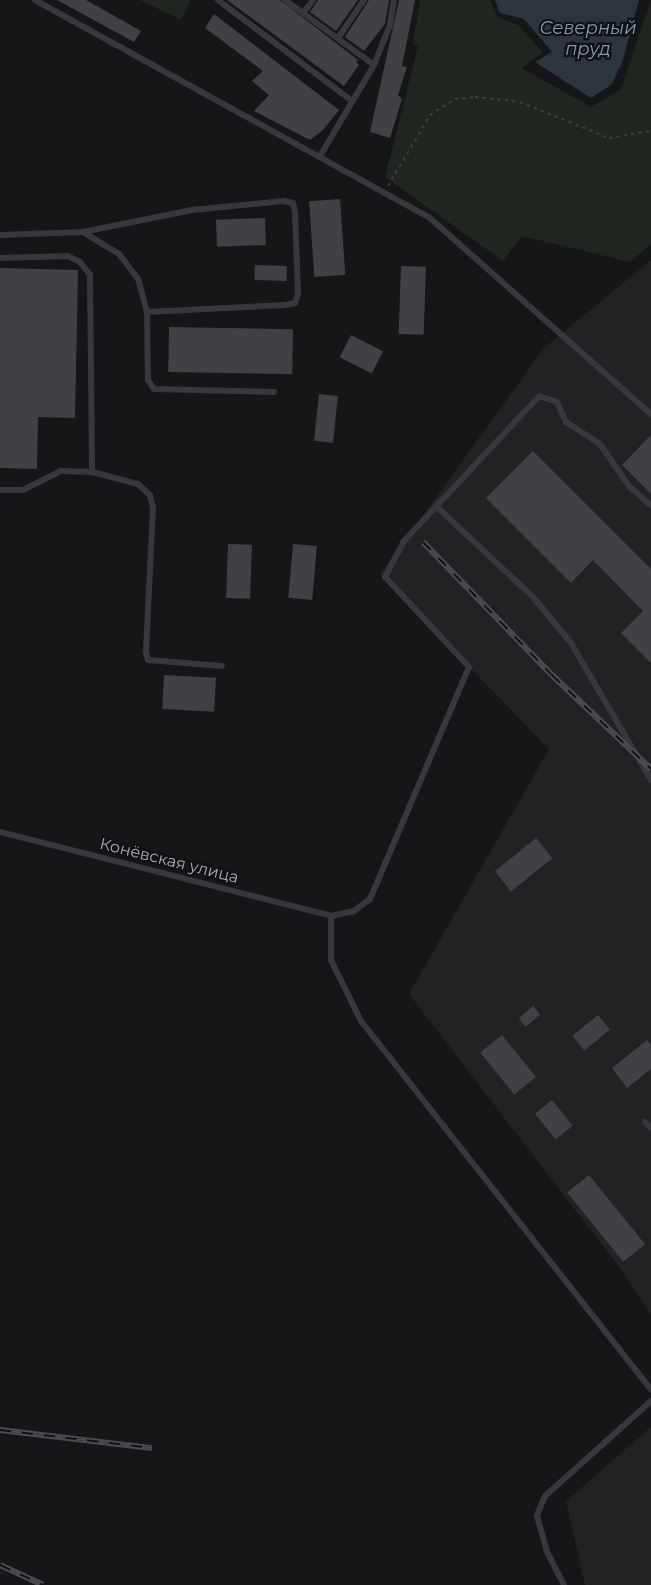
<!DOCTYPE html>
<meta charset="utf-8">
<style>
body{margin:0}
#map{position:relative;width:651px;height:1585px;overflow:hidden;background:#161618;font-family:Montserrat,sans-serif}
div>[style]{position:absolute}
.built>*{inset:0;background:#222225}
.green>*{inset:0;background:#1e261f}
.water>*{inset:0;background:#2c353c}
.building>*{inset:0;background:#404145;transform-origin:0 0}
.path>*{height:2px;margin-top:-1px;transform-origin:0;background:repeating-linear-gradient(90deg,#3d3f44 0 3px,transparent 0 7.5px)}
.lane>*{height:6px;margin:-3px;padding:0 3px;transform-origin:3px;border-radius:3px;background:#37383d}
.rail>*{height:6px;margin-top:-3px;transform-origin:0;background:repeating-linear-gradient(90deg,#111113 0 11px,#4a4c52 0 22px);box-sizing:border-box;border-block:2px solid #4a4c52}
span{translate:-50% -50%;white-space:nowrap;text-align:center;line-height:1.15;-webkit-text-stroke:4.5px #111113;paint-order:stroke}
.street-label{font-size:16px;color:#a8adb8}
.water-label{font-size:18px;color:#7f9bb3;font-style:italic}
</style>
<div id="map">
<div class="built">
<i style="clip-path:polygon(651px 260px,651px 1315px,622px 1271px,409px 994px,549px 749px,380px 575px,544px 348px)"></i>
<i style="clip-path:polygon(651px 1427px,651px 1585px,585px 1585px,566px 1501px)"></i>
</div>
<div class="green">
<i style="clip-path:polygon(140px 0,191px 0,181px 20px)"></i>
<i style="clip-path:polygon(420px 0,490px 0,497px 17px,518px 25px,543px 52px,522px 68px,591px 107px,621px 89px,651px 0,651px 244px,630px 262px,522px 236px,503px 261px,385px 177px,418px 46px,413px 45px)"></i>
</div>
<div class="water">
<i style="clip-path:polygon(495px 0,639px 0,622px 63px,611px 85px,591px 98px,535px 62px,552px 52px,524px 19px,500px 13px)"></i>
</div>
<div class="building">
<i style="clip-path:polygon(57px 0,86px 0,141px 31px,134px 42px)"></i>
<i style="clip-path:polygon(227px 0,280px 0,358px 60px,356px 62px,359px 65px,344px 86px)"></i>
<i style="clip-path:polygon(318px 0,358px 0,336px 31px,310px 12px)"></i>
<i style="clip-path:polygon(369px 0,389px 0,385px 24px,364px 51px,345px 37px)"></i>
<i style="clip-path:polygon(399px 0,415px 0,402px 66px,407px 67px,398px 95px,402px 99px,390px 138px,370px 132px)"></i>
<i style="clip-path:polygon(214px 14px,339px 110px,323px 130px,310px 140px,254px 111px,269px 95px,252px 81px,263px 71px,205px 28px)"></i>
<i style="left:340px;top:199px;width:76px;height:31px;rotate:86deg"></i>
<i style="left:265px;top:218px;width:27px;height:49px;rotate:88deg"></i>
<i style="left:255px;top:265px;width:32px;height:15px;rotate:2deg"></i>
<i style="left:401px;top:266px;width:25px;height:68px;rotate:2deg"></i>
<i style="clip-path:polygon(0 268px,78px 270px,75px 418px,38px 417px,37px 469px,0 468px)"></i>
<i style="left:169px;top:327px;width:124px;height:45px;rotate:1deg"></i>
<i style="left:351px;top:335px;width:36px;height:25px;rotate:27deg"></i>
<i style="left:319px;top:394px;width:19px;height:47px;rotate:6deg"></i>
<i style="clip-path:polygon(651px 435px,651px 494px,622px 465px)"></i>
<i style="clip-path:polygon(533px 451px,651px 569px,651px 663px,621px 633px,643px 611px,593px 560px,571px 583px,486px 498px)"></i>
<i style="left:228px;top:544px;width:24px;height:54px;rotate:2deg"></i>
<i style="left:293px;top:544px;width:24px;height:54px;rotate:5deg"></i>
<i style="left:164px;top:675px;width:52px;height:34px;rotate:3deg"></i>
<i style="left:536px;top:838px;width:26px;height:53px;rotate:51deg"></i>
<i style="left:533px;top:1006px;width:11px;height:19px;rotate:49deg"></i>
<i style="left:598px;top:1015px;width:19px;height:33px;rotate:51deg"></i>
<i style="left:502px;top:1035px;width:54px;height:28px;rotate:51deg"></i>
<i style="clip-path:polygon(647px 1040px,651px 1045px,651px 1069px,627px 1088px,612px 1068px)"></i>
<i style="left:552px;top:1100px;width:33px;height:22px;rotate:51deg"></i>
<i style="left:589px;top:1175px;width:89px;height:28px;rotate:51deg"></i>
</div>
<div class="path">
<i style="left:388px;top:186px;width:82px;rotate:-59.4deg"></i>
<i style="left:430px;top:115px;width:30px;rotate:-33deg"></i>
<i style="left:455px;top:99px;width:20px;rotate:-6deg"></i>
<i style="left:475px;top:97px;width:45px;rotate:6.3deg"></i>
<i style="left:520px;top:102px;width:96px;rotate:22deg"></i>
<i style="left:609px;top:138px;width:43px;rotate:-9.5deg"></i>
</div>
<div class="lane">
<i style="left:35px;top:0;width:451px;rotate:28.9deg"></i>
<i style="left:430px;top:218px;width:295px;rotate:41.6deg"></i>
<i style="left:218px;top:0;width:168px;rotate:37deg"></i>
<i style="left:285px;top:0;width:110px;rotate:36.1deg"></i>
<i style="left:303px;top:13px;width:16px;rotate:-52deg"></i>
<i style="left:338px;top:38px;width:46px;rotate:-55.6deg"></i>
<i style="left:320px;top:156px;width:106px;rotate:-59.3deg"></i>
<i style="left:374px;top:65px;width:43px;rotate:-68.2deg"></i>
<i style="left:390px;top:25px;width:25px;rotate:-81deg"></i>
<i style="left:0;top:235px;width:83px;rotate:-2.1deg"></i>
<i style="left:83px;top:232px;width:111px;rotate:-11.4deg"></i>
<i style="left:192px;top:210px;width:92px;rotate:-5.6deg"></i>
<i style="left:284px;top:201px;width:9px;rotate:13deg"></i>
<i style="left:293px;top:203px;width:9px;rotate:77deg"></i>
<i style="left:295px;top:212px;width:82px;rotate:87.9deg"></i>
<i style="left:298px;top:294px;width:9px;rotate:108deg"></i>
<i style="left:295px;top:303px;width:10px;rotate:169deg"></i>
<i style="left:285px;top:305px;width:138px;rotate:177.1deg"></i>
<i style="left:147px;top:312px;width:34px;rotate:-105deg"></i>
<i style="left:138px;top:279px;width:31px;rotate:-127deg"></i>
<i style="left:119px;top:254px;width:42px;rotate:-148.6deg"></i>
<i style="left:0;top:258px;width:68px;rotate:-1.7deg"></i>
<i style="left:68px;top:256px;width:13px;rotate:27deg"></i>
<i style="left:80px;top:262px;width:16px;rotate:52deg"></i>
<i style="left:90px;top:275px;width:197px;rotate:89.4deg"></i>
<i style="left:92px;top:472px;width:31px;rotate:-178deg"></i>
<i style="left:61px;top:471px;width:42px;rotate:153.4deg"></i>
<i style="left:23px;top:490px;width:23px;rotate:180deg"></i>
<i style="left:147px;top:312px;width:68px;rotate:89.2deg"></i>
<i style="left:148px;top:380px;width:11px;rotate:56deg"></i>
<i style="left:154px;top:389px;width:120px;rotate:1.4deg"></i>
<i style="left:92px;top:472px;width:48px;rotate:14.6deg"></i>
<i style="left:138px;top:484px;width:16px;rotate:43deg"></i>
<i style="left:150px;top:495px;width:13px;rotate:77deg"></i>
<i style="left:153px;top:508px;width:144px;rotate:92.8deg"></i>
<i style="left:146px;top:652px;width:8px;rotate:76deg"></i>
<i style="left:148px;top:660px;width:74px;rotate:4.6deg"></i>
<i style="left:436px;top:506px;width:133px;rotate:43.2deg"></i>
<i style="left:533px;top:597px;width:60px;rotate:50.4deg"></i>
<i style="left:571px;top:643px;width:159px;rotate:59.7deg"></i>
<i style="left:0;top:832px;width:341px;rotate:14.2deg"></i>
<i style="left:331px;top:916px;width:24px;rotate:-12deg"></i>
<i style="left:354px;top:911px;width:20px;rotate:-37deg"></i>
<i style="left:370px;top:899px;width:252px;rotate:-66.9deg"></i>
<i style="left:469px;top:667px;width:123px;rotate:-133deg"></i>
<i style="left:385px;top:577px;width:41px;rotate:-62.2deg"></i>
<i style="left:404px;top:541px;width:198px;rotate:-47deg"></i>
<i style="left:539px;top:396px;width:19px;rotate:18deg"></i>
<i style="left:557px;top:402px;width:22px;rotate:66deg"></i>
<i style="left:566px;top:422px;width:40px;rotate:32.9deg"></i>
<i style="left:600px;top:444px;width:50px;rotate:55.7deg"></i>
<i style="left:628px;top:485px;width:31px;rotate:42deg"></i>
<i style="left:331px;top:916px;width:44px;rotate:90deg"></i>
<i style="left:331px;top:960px;width:68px;rotate:63.8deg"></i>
<i style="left:361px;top:1021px;width:469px;rotate:51.8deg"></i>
<i style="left:645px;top:1122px;width:8px;rotate:45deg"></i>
<i style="left:564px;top:1585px;width:38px;rotate:-117deg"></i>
<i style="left:547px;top:1551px;width:37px;rotate:-106deg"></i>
<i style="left:537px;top:1515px;width:21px;rotate:-67deg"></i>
<i style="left:545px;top:1496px;width:142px;rotate:-41.9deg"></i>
</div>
<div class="rail">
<i style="left:423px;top:542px;width:185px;rotate:45.9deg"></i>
<i style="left:552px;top:675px;width:137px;rotate:43.5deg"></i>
<i style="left:0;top:1430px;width:153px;rotate:6.8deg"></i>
<i style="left:0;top:1565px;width:47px;rotate:24.9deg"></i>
</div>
<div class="street-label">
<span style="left:169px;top:861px;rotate:14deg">Конёвская улица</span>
</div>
<div class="water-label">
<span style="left:588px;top:39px">Северный<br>пруд</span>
</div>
</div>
